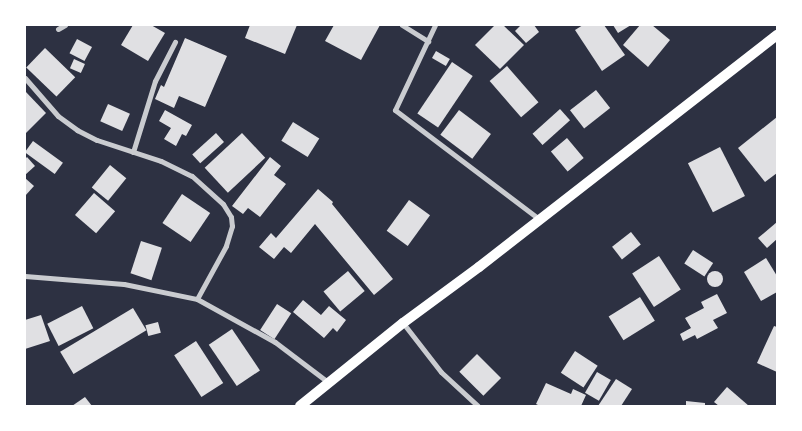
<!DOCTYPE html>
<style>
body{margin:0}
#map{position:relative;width:802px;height:431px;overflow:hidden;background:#2d3142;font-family:"Asap Condensed",sans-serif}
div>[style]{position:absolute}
.building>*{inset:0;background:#e0e0e3;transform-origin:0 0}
.round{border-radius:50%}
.minor>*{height:5px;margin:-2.5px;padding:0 2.5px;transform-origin:2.5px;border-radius:2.5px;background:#caccd0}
.secondary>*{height:10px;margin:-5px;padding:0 5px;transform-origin:5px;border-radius:5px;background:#fff}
span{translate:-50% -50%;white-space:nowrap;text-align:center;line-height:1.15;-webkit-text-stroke:4px #fff;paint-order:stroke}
.frame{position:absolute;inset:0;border:26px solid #fff;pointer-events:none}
</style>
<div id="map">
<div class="building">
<i style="clip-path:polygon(133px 25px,151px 25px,165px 33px,148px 61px,121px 45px)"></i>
<i style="clip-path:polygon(250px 25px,297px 25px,285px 54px,245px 38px)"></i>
<i style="clip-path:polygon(334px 25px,380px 25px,361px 60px,325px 41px)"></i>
<i style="clip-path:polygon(495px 25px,503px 25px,524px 45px,500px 69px,475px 45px)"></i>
<i style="clip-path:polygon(521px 25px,534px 25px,539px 32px,526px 43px,515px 31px)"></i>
<i style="clip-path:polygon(583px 25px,604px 25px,625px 55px,602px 71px,575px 30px)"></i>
<i style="clip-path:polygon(613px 25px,631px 25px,618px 33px)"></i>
<i style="clip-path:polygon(640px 25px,652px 25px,670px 40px,648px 67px,623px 45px)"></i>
<i style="clip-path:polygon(185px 38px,227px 56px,205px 107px,179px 96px,174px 108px,155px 99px,161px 85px,164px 87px)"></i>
<i style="left:77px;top:39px;width:17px;height:16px;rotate:28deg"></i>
<i style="left:45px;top:48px;width:42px;height:27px;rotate:44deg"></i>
<i style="left:436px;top:51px;width:16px;height:8px;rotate:30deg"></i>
<i style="left:74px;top:59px;width:12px;height:10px;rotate:24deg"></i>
<i style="left:452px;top:62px;width:25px;height:62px;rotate:34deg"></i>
<i style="left:507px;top:66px;width:48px;height:23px;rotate:49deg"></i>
<i style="left:596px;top:90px;width:23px;height:33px;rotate:52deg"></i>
<i style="clip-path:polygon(25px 91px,46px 113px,25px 134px)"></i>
<i style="left:108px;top:104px;width:24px;height:19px;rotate:24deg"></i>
<i style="left:560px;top:109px;width:15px;height:37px;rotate:48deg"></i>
<i style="clip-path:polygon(165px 110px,192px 125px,186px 136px,182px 134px,176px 146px,164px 139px,171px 128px,159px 121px)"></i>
<i style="left:459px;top:110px;width:40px;height:31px;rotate:37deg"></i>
<i style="clip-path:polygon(777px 117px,777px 173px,765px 182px,738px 148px)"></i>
<i style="left:293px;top:122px;width:31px;height:22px;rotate:32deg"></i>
<i style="left:216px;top:133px;width:12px;height:32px;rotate:48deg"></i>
<i style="left:242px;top:133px;width:34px;height:51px;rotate:47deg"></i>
<i style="left:567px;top:138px;width:26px;height:21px;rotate:50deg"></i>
<i style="left:33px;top:141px;width:37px;height:14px;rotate:36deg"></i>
<i style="left:720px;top:147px;width:55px;height:36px;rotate:63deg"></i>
<i style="clip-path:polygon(27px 157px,35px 166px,25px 175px,25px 159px)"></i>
<i style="clip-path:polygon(270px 157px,281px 166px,274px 175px,286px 184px,260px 217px,248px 208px,243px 214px,232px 206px)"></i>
<i style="left:110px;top:165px;width:21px;height:29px;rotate:39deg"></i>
<i style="clip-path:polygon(25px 178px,34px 186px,25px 196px)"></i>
<i style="clip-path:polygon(318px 189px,333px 202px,332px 204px,393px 279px,374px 295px,315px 224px,291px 253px,284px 247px,274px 259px,259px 247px,271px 233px,276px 238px)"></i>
<i style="left:94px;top:193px;width:28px;height:29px;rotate:41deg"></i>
<i style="left:182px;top:194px;width:34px;height:35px;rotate:34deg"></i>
<i style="left:409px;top:200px;width:26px;height:38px;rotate:36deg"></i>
<i style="clip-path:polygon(777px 222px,777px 239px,767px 248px,758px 238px)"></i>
<i style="left:631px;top:232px;width:16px;height:24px;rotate:52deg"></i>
<i style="left:141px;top:241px;width:22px;height:34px;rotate:18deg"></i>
<i style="left:693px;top:250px;width:24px;height:16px;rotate:33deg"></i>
<i style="left:659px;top:256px;width:40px;height:32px;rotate:57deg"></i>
<i style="clip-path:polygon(766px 258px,777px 276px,777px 292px,761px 301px,744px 272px)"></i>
<i style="left:348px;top:271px;width:26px;height:32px;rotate:50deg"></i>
<i class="round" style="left:707px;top:271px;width:16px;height:16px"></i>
<i style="clip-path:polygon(717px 294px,727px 313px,713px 320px,718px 328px,697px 339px,695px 335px,683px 341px,680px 334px,691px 328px,685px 318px,704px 308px,701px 302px)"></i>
<i style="left:640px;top:297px;width:28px;height:37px;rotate:58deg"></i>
<i style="clip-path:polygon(303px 300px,321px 315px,329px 306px,346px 320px,337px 332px,333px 328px,324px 338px,293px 312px)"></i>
<i style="left:277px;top:304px;width:17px;height:31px;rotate:33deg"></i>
<i style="left:82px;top:306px;width:25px;height:39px;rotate:63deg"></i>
<i style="left:133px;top:308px;width:26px;height:85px;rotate:59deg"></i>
<i style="clip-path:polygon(41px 315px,50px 341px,25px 349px,25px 320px)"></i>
<i style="left:158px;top:322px;width:11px;height:13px;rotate:75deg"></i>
<i style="clip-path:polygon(774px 326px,777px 327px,777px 372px,757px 363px)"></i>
<i style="left:232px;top:329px;width:50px;height:28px;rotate:56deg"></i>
<i style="left:196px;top:341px;width:50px;height:26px;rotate:57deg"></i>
<i style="left:575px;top:351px;width:27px;height:26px;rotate:33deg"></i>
<i style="left:477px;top:354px;width:34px;height:25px;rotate:45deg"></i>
<i style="left:597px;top:372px;width:16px;height:24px;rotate:30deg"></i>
<i style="clip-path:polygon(616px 379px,632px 389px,621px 406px,598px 406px)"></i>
<i style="clip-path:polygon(546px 383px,571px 394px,573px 389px,586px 395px,581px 406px,540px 406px,536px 404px)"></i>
<i style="clip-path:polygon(727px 387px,749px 406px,719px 406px,714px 402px)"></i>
<i style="clip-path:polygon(85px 397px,92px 406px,72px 406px)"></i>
<i style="clip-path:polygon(686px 401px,705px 403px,705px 406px,686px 406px)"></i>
</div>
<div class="minor">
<i style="left:402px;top:25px;width:31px;rotate:32deg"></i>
<i style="left:435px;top:25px;width:94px;rotate:115.2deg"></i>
<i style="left:395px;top:110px;width:181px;rotate:37.1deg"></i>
<i style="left:58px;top:29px;width:8px;rotate:-30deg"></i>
<i style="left:25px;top:78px;width:50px;rotate:49deg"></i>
<i style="left:58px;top:116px;width:24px;rotate:36deg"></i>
<i style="left:77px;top:130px;width:22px;rotate:27deg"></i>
<i style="left:97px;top:140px;width:67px;rotate:18.2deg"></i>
<i style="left:161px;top:161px;width:34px;rotate:26deg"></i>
<i style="left:192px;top:176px;width:42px;rotate:42.1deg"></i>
<i style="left:223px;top:204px;width:15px;rotate:58deg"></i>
<i style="left:231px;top:217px;width:9px;rotate:84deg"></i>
<i style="left:232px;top:226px;width:21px;rotate:107deg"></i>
<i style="left:226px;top:246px;width:60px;rotate:118.7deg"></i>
<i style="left:133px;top:152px;width:74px;rotate:-72.8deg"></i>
<i style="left:155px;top:81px;width:44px;rotate:-62.9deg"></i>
<i style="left:25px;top:276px;width:99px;rotate:4.6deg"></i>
<i style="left:124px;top:284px;width:75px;rotate:11.6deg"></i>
<i style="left:197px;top:299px;width:89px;rotate:28.9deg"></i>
<i style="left:275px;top:342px;width:68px;rotate:37.2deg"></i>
<i style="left:403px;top:323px;width:62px;rotate:52.2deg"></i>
<i style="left:441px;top:372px;width:50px;rotate:42.6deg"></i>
</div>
<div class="secondary">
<i style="left:300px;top:406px;width:132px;rotate:-38.9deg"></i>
<i style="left:403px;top:323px;width:94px;rotate:-36.4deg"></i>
<i style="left:479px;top:267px;width:378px;rotate:-37.9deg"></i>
</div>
<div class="frame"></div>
</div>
